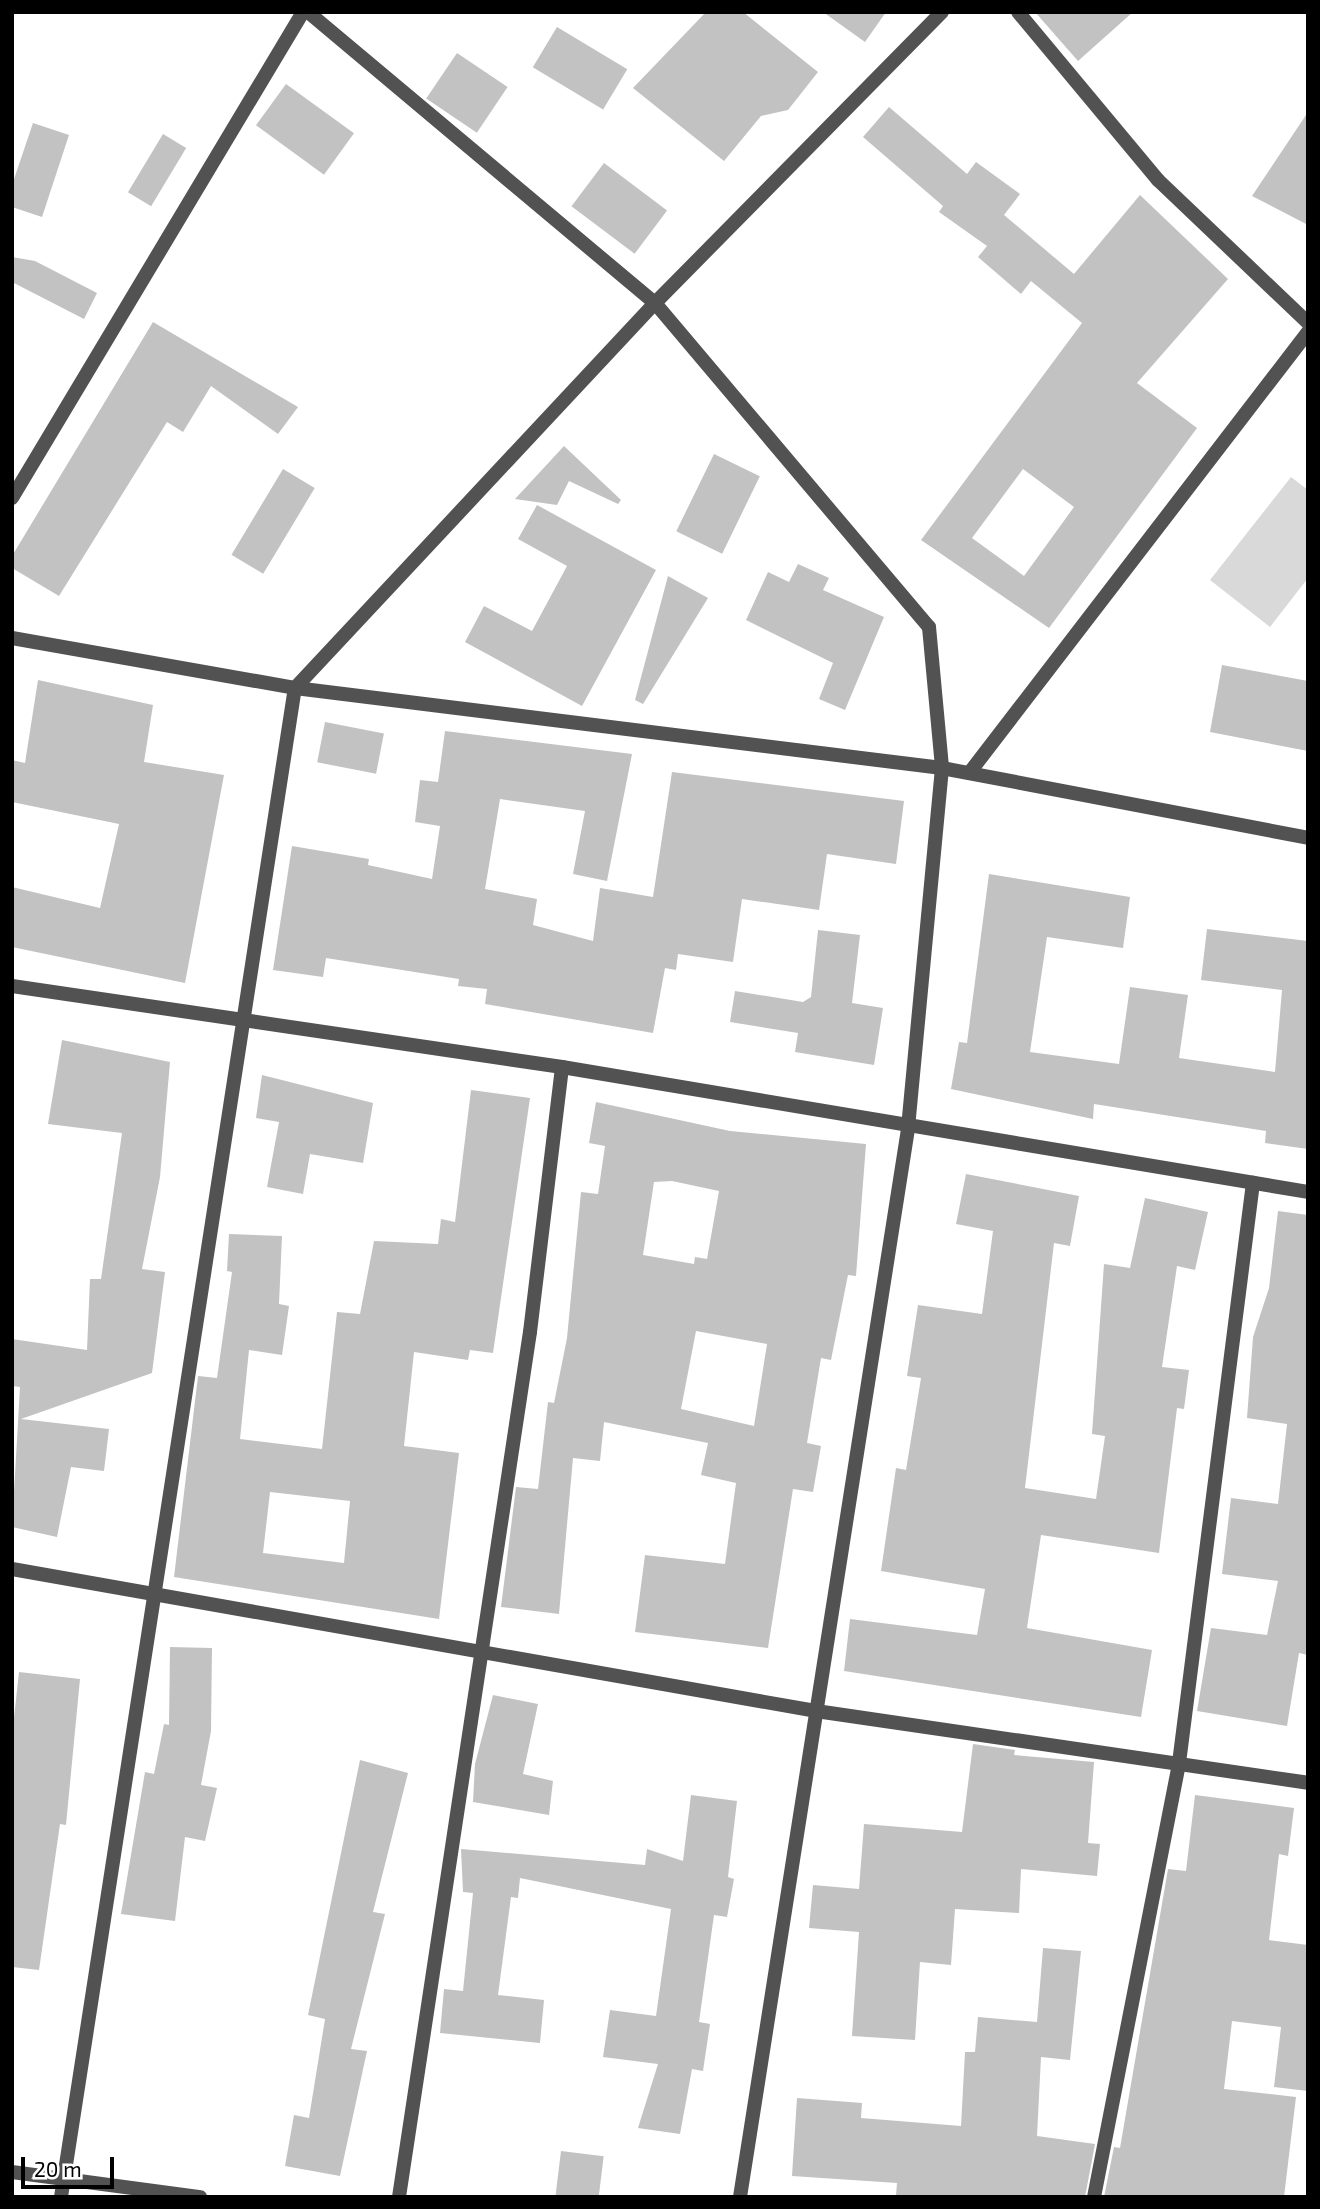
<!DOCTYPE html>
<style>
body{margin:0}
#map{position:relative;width:1320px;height:2209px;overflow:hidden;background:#fff;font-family:"Exo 2",sans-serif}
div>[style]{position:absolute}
.green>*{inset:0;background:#d9d9d9}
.building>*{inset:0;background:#c2c2c2;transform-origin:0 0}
.minor>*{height:14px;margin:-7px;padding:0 7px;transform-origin:7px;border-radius:7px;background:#525252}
span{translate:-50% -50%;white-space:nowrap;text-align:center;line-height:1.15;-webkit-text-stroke:5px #fff;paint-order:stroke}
.frame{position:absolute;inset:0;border:14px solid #000;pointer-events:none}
.scale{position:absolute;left:21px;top:2157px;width:93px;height:32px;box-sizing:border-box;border:4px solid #000;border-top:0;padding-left:9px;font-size:21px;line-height:24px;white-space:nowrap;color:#000;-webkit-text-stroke:5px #fff;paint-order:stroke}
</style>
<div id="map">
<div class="green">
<i style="clip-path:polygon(1291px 477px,1308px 490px,1308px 578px,1270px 627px,1210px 580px)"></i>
</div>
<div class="building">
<i style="clip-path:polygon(706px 12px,743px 12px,818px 72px,788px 110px,761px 116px,724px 161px,633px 88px)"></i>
<i style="clip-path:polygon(823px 12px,886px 12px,865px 42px)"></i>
<i style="clip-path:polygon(1035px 12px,1133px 12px,1078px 61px)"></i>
<i style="left:557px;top:27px;width:82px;height:47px;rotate:31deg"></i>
<i style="left:457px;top:53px;width:61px;height:55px;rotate:34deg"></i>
<i style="left:286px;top:84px;width:84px;height:51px;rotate:36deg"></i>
<i style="clip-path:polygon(evenodd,889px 107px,967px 174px,976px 162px,1020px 194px,1004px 215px,1074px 274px,1140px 195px,1228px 279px,1137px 383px,1197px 428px,1049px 628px,921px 540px,1082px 323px,1031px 281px,1021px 294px,978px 257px,987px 246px,939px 212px,943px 206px,863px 137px,889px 107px,1023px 469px,1074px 507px,1024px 576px,972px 538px,1023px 469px)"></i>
<i style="clip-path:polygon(1308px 112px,1308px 225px,1252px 196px)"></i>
<i style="clip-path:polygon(33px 123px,69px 135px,42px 217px,12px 207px,12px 185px)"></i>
<i style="left:163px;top:134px;width:27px;height:68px;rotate:31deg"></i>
<i style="left:604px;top:163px;width:79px;height:54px;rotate:37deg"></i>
<i style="clip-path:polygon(12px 257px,35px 261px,97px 293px,84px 319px,12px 282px)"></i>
<i style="clip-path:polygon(153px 322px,298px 407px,278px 434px,211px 386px,183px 432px,167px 422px,59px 596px,12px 568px,12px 556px)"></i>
<i style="clip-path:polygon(564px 446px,621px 500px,618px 504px,569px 481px,557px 505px,515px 499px)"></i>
<i style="left:714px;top:454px;width:51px;height:86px;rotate:26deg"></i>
<i style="left:283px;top:469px;width:37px;height:100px;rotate:31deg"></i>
<i style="clip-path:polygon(537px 505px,656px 570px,582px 706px,465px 642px,484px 606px,532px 631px,567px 566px,518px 539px)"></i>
<i style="clip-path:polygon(798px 564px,829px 578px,823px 590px,884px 617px,845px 710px,819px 699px,833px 663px,746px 620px,768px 572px,789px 582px)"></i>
<i style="clip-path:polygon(668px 576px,708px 598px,643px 704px,635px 700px)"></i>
<i style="clip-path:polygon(1222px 665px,1308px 681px,1308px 751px,1210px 732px)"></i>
<i style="clip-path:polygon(38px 680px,153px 705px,144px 762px,224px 775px,185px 983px,12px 947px,12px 887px,100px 908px,119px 824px,12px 802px,12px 760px,25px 763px)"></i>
<i style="left:325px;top:722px;width:60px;height:41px;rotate:11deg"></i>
<i style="clip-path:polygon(445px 731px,632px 754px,607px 881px,573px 874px,585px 811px,500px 799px,485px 889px,537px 899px,533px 925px,593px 941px,600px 888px,653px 897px,672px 772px,904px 801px,896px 864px,827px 854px,819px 910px,742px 899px,733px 962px,678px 954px,676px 970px,665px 968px,653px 1033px,485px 1004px,487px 989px,458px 986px,459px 979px,326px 958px,323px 977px,273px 970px,292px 846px,369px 859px,368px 865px,432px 879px,440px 826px,415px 822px,420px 780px,438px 782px)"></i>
<i style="clip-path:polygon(989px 874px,1130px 897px,1123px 948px,1047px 937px,1030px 1052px,1119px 1064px,1130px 987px,1188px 995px,1179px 1058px,1275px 1072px,1282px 990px,1201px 980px,1207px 929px,1308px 941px,1308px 1149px,1265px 1143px,1266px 1131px,1094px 1104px,1093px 1119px,951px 1089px,959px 1042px,967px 1043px)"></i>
<i style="clip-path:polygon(818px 930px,860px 935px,852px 1003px,883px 1008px,874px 1065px,795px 1052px,798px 1033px,730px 1022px,735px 991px,803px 1002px,811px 997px)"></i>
<i style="clip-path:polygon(62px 1040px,170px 1062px,160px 1177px,142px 1269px,165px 1272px,152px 1373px,21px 1419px,109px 1429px,104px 1471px,71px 1467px,57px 1537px,12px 1527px,20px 1387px,12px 1386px,12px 1339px,87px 1350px,90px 1279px,101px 1279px,122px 1133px,48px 1124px)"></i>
<i style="clip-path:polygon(262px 1075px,373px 1103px,363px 1163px,310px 1154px,303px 1194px,267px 1187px,279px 1122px,256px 1118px)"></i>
<i style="clip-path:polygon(evenodd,471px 1090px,530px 1098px,493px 1353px,470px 1350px,468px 1360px,414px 1352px,404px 1446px,459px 1453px,439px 1619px,174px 1577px,198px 1376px,217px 1378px,232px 1272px,227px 1271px,229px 1234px,282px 1236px,279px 1304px,289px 1306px,282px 1355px,249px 1350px,240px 1439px,322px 1449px,337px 1312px,360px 1314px,374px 1241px,438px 1244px,441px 1219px,455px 1222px,471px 1090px,270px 1492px,350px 1501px,344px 1563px,263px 1553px,270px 1492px)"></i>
<i style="clip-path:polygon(evenodd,596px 1102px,730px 1131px,866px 1144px,856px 1276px,848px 1275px,831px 1360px,821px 1358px,807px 1443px,821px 1446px,813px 1492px,793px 1489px,768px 1648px,635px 1632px,645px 1555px,725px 1564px,736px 1483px,701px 1475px,708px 1443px,604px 1422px,600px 1461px,573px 1458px,559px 1614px,501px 1607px,516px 1487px,538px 1489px,548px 1402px,554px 1403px,567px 1338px,581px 1192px,598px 1194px,605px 1146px,589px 1143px,596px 1102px,672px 1181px,719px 1191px,707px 1259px,695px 1257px,694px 1264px,643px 1255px,654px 1182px,672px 1181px,596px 1102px,696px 1331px,767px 1344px,754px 1426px,681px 1409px,696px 1331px)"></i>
<i style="clip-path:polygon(966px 1174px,1079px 1196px,1070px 1246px,1054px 1243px,1025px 1488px,1096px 1499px,1105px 1436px,1092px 1434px,1104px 1264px,1130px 1268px,1145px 1198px,1208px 1212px,1195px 1270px,1177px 1266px,1162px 1367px,1189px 1370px,1184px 1409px,1177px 1408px,1159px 1553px,1041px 1535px,1027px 1628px,1152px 1650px,1141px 1717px,844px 1671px,850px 1619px,977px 1635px,985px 1589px,881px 1571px,896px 1468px,906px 1470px,921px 1378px,907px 1376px,918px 1305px,982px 1314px,993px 1231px,956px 1224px)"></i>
<i style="clip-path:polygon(1278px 1211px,1308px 1215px,1308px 1655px,1299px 1653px,1287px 1726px,1197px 1711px,1211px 1628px,1267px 1635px,1278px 1581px,1222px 1574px,1231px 1498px,1278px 1504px,1287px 1424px,1247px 1418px,1253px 1337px,1269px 1288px)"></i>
<i style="clip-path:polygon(170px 1647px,212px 1648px,211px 1731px,201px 1785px,217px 1788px,205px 1841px,185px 1837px,175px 1921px,121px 1914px,145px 1772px,154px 1774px,164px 1724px,169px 1725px)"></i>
<i style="clip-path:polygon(19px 1672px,80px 1679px,66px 1825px,60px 1824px,39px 1970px,12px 1967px,12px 1736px)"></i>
<i style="clip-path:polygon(493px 1695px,538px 1704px,523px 1774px,553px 1781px,549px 1815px,473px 1802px,475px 1764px)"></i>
<i style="clip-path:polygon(973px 1744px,1015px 1750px,1014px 1755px,1094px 1762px,1088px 1843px,1100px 1844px,1097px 1876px,1021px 1869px,1019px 1913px,955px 1909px,951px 1965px,920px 1962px,915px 2040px,852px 2036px,859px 1932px,809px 1928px,813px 1885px,859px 1889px,864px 1824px,962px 1832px)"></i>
<i style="clip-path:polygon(360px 1760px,408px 1773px,373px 1912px,385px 1914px,351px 2049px,367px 2051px,340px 2176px,285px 2166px,294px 2115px,309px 2118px,325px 2019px,308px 2015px)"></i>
<i style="clip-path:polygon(691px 1795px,737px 1801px,728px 1877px,734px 1879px,727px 1917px,714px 1915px,699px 2022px,710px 2024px,703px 2071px,692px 2069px,680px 2134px,638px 2128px,658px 2064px,603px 2057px,610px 2010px,656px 2016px,671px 1909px,520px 1878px,518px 1898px,511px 1897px,498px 1995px,544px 2000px,540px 2043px,440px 2033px,444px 1989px,463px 1991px,473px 1893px,463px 1892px,461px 1849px,645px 1865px,647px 1849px,683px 1861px)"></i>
<i style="clip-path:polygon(1195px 1795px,1294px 1808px,1288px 1856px,1279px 1854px,1269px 1940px,1308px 1945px,1308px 2091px,1274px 2087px,1281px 2027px,1232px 2021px,1224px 2089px,1296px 2097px,1284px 2197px,1104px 2197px,1114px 2147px,1120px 2148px,1168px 1869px,1186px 1871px)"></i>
<i style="clip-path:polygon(1043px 1948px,1081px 1951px,1070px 2060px,1041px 2057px,1037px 2136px,1095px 2144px,1085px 2197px,896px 2195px,897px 2183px,792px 2176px,797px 2098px,862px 2103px,861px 2118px,961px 2126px,965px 2052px,975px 2052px,978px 2017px,1037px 2022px)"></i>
<i style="left:561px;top:2151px;width:43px;height:46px;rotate:7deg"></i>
</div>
<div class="minor">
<i style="left:308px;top:12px;width:453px;rotate:40deg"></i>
<i style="left:655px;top:303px;width:424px;rotate:49.8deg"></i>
<i style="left:929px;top:627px;width:142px;rotate:84.7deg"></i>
<i style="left:942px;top:768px;width:363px;rotate:95.4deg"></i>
<i style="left:908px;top:1129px;width:1081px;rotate:98.94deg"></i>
<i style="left:1018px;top:12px;width:219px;rotate:50.2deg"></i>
<i style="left:1158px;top:180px;width:207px;rotate:43.6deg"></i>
<i style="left:12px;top:498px;width:566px;rotate:-59.09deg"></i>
<i style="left:12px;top:638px;width:287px;rotate:10deg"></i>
<i style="left:295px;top:688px;width:652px;rotate:7.05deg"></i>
<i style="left:942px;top:768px;width:373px;rotate:10.8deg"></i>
<i style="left:970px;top:772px;width:555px;rotate:-52.47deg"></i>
<i style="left:12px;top:986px;width:556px;rotate:8.38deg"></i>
<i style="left:562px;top:1067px;width:756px;rotate:9.51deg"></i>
<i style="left:12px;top:1569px;width:816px;rotate:10.02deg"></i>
<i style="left:816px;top:1711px;width:497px;rotate:8.3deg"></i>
<i style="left:12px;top:2172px;width:190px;rotate:7.6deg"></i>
<i style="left:61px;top:2197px;width:1527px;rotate:-81.19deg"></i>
<i style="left:295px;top:688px;width:527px;rotate:-46.92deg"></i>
<i style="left:655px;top:303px;width:409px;rotate:-45.4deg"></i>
<i style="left:399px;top:2197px;width:875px;rotate:-81.39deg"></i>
<i style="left:530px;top:1332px;width:267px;rotate:-83.1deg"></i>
<i style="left:1094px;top:2197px;width:442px;rotate:-78.9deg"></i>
<i style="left:1179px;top:1763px;width:585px;rotate:-82.73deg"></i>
</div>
<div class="frame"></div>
<div class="scale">20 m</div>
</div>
